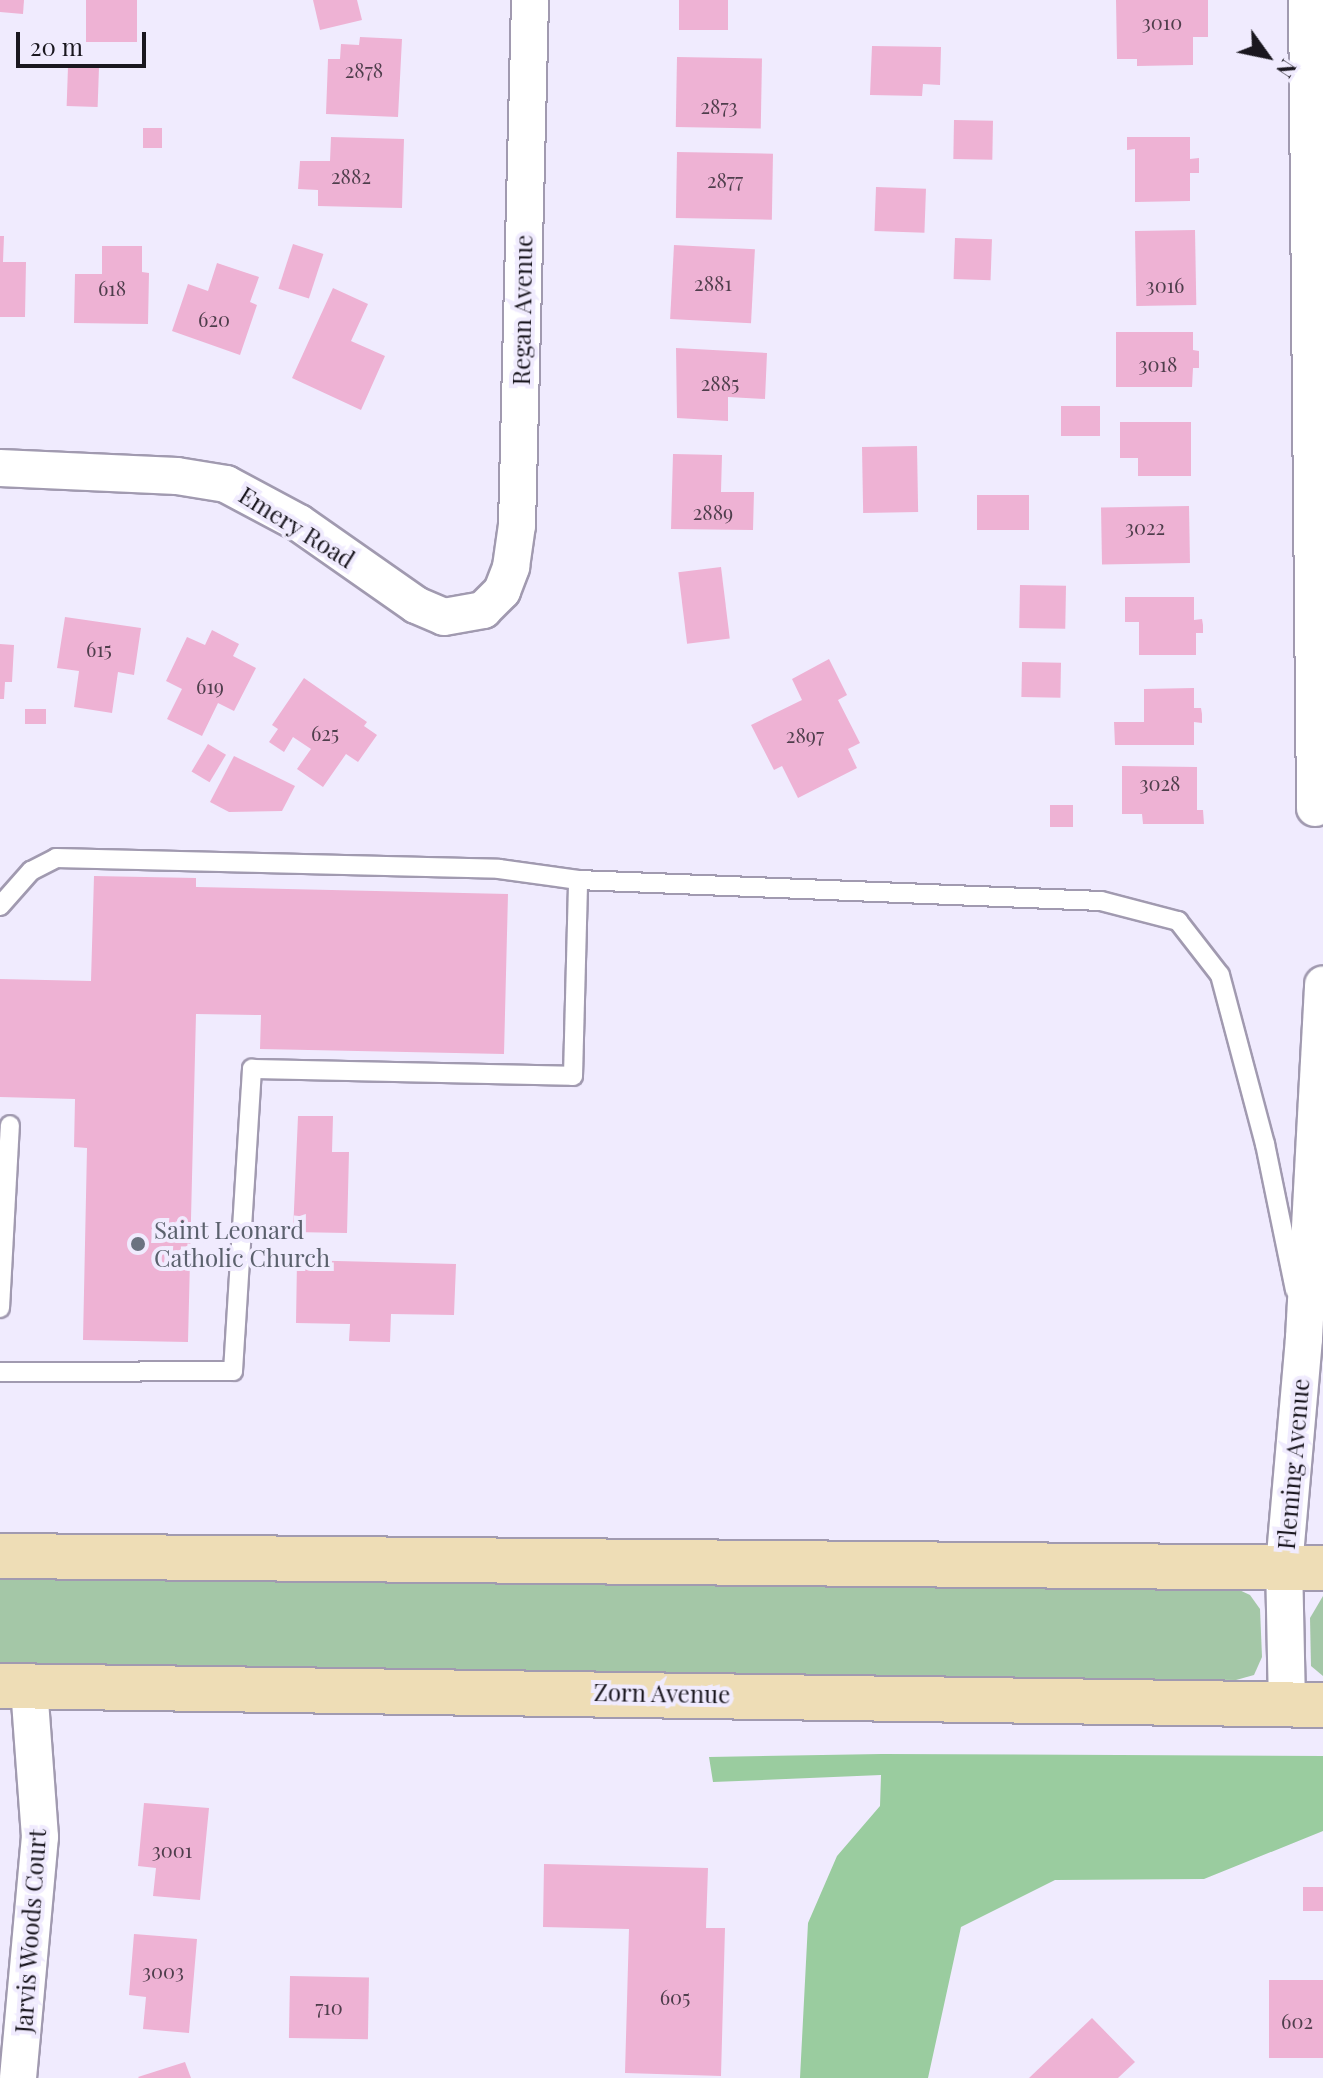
<!DOCTYPE html>
<style>
body{margin:0}
#map{position:relative;width:1323px;height:2078px;overflow:hidden;background:#f0ebfe;font-family:"Playfair Display",serif}
div>[style]{position:absolute}
.green>*{inset:0;background:#a4c7a7}
.forest>*{inset:0;background:#9acc9f}
.building>*{inset:0;background:#eeb2d4;transform-origin:0 0}
.roads{filter:drop-shadow(2px 0 #a19ab0) drop-shadow(-2px 0 #a19ab0) drop-shadow(0 2px #a19ab0) drop-shadow(0 -2px #a19ab0)}
.lane>*{height:18px;margin:-9px;padding:0 9px;transform-origin:9px;border-radius:9px;background:#fff}
.street>*{height:36px;margin:-18px;padding:0 18px;transform-origin:18px;border-radius:18px;background:#fff}
.secondary>*{height:44px;margin:-22px;padding:0 22px;transform-origin:22px;border-radius:22px;background:#eeddb6}
.dots>*{width:22px;height:22px;translate:-50% -50%;box-sizing:border-box;border:4px solid #f0ebfe;border-radius:50%}
span{translate:-50% -50%;white-space:nowrap;text-align:center;line-height:1.15;-webkit-text-stroke:8px #f0ebfe;paint-order:stroke}
.number-label{font-size:20px;color:#4f3e4c}
.number-label span{-webkit-text-stroke-width:0}
.street-label{font-size:24px;color:#1a171f}
.worship-label{font-size:24px;color:#5b616d}
.left{translate:0 -50%;text-align:left}
.north{position:absolute;left:1227px;top:16px;width:80px;height:80px;-webkit-text-stroke:6px #f0ebfe;paint-order:stroke;rotate:123deg;font-size:22px;font-weight:700;line-height:32px;text-align:center;color:#1a171f}
.north::after{content:'';display:block;margin:auto;width:28px;height:36px;background:#1a171f;clip-path:polygon(50% 0,100% 100%,50% 72%,0 100%)}
.scale{position:absolute;left:16px;top:32px;width:130px;height:36px;box-sizing:border-box;border:4px solid #1a171f;border-top:0;padding-left:10px;font-size:24px;line-height:28px;white-space:nowrap;color:#1a171f;-webkit-text-stroke:6px #f0ebfe;paint-order:stroke}
</style>
<div id="map">
<div class="green">
<i style="clip-path:polygon(0 1573px,1235px 1588px,1250px 1595px,1260px 1609px,1262px 1657px,1254px 1675px,1236px 1680px,0 1664px)"></i>
<i style="clip-path:polygon(1323px 1596px,1323px 1676px,1311px 1666px,1310px 1618px)"></i>
</div>
<div class="forest">
<i style="clip-path:polygon(882px 1754px,1323px 1756px,1323px 1831px,1204px 1879px,1055px 1880px,961px 1927px,928px 2078px,800px 2078px,808px 1923px,837px 1856px,880px 1806px,881px 1775px,713px 1782px,709px 1757px)"></i>
</div>
<div class="building">
<i style="clip-path:polygon(0 0,24px 0,23px 14px,0 12px)"></i>
<i style="left:86px;top:0;width:51px;height:42px"></i>
<i style="clip-path:polygon(313px 0,357px 0,362px 20px,320px 30px)"></i>
<i style="left:679px;top:0;width:49px;height:30px"></i>
<i style="clip-path:polygon(1116px 0,1208px 0,1208px 37px,1193px 37px,1193px 65px,1137px 66px,1137px 59px,1117px 59px)"></i>
<i style="clip-path:polygon(360px 37px,402px 39px,398px 117px,326px 114px,328px 59px,340px 59px,341px 44px,359px 45px)"></i>
<i style="clip-path:polygon(872px 46px,941px 47px,940px 85px,923px 84px,922px 96px,870px 95px)"></i>
<i style="left:677px;top:57px;width:85px;height:70px;rotate:1deg"></i>
<i style="left:68px;top:67px;width:31px;height:39px;rotate:2deg"></i>
<i style="left:954px;top:120px;width:39px;height:39px;rotate:1deg"></i>
<i style="left:143px;top:128px;width:19px;height:20px"></i>
<i style="clip-path:polygon(331px 137px,404px 139px,402px 208px,318px 206px,318px 190px,298px 189px,300px 161px,330px 161px)"></i>
<i style="clip-path:polygon(1127px 137px,1190px 137px,1190px 159px,1199px 158px,1199px 173px,1190px 173px,1190px 201px,1135px 202px,1135px 149px,1127px 150px)"></i>
<i style="left:677px;top:152px;width:96px;height:66px;rotate:1deg"></i>
<i style="left:876px;top:187px;width:50px;height:44px;rotate:2deg"></i>
<i style="left:1195px;top:230px;width:75px;height:60px;rotate:89deg"></i>
<i style="clip-path:polygon(0 236px,4px 236px,3px 262px,26px 262px,25px 317px,0 317px)"></i>
<i style="left:955px;top:238px;width:37px;height:41px;rotate:2deg"></i>
<i style="left:293px;top:244px;width:32px;height:47px;rotate:18deg"></i>
<i style="left:674px;top:245px;width:81px;height:74px;rotate:3deg"></i>
<i style="clip-path:polygon(102px 246px,142px 246px,142px 272px,149px 273px,148px 324px,74px 323px,75px 274px,102px 274px)"></i>
<i style="clip-path:polygon(217px 263px,259px 277px,250px 302px,257px 305px,240px 355px,172px 331px,188px 284px,208px 291px)"></i>
<i style="clip-path:polygon(333px 288px,368px 304px,351px 341px,385px 356px,361px 410px,292px 378px)"></i>
<i style="clip-path:polygon(1116px 332px,1193px 332px,1193px 350px,1199px 351px,1199px 368px,1193px 368px,1192px 387px,1116px 387px)"></i>
<i style="clip-path:polygon(676px 348px,767px 353px,765px 399px,728px 397px,728px 421px,677px 418px)"></i>
<i style="left:1061px;top:406px;width:39px;height:30px"></i>
<i style="clip-path:polygon(1120px 422px,1191px 422px,1191px 476px,1138px 476px,1138px 458px,1120px 458px)"></i>
<i style="left:917px;top:446px;width:66px;height:55px;rotate:89deg"></i>
<i style="clip-path:polygon(673px 454px,722px 455px,721px 492px,754px 492px,753px 530px,671px 529px)"></i>
<i style="left:977px;top:495px;width:52px;height:35px"></i>
<i style="left:1189px;top:506px;width:57px;height:88px;rotate:89deg"></i>
<i style="left:721px;top:567px;width:72px;height:43px;rotate:83deg"></i>
<i style="left:1020px;top:585px;width:46px;height:43px;rotate:1deg"></i>
<i style="clip-path:polygon(1125px 597px,1194px 597px,1194px 620px,1202px 619px,1203px 625px,1203px 633px,1196px 633px,1196px 655px,1139px 655px,1139px 622px,1125px 622px)"></i>
<i style="clip-path:polygon(65px 617px,141px 628px,134px 675px,118px 672px,112px 713px,74px 707px,79px 671px,57px 668px)"></i>
<i style="clip-path:polygon(212px 630px,239px 644px,233px 656px,256px 668px,234px 711px,218px 703px,202px 736px,167px 719px,182px 689px,166px 681px,187px 637px,205px 645px)"></i>
<i style="clip-path:polygon(0 644px,14px 645px,12px 682px,5px 682px,4px 699px,0 699px)"></i>
<i style="clip-path:polygon(829px 659px,847px 695px,838px 700px,860px 743px,848px 749px,857px 768px,798px 798px,782px 766px,774px 770px,751px 725px,802px 700px,792px 679px)"></i>
<i style="left:1022px;top:662px;width:39px;height:35px;rotate:1deg"></i>
<i style="clip-path:polygon(304px 678px,367px 722px,364px 726px,377px 735px,358px 762px,346px 754px,323px 787px,297px 769px,311px 749px,293px 737px,284px 752px,269px 742px,278px 729px,272px 725px)"></i>
<i style="clip-path:polygon(1194px 688px,1194px 708px,1201px 708px,1202px 714px,1202px 723px,1194px 722px,1194px 745px,1115px 745px,1114px 722px,1144px 722px,1144px 689px)"></i>
<i style="left:25px;top:709px;width:21px;height:15px"></i>
<i style="left:208px;top:744px;width:21px;height:32px;rotate:31deg"></i>
<i style="clip-path:polygon(234px 756px,295px 786px,282px 811px,229px 812px,210px 802px)"></i>
<i style="clip-path:polygon(1122px 766px,1197px 767px,1197px 810px,1203px 810px,1204px 824px,1143px 824px,1142px 814px,1122px 814px)"></i>
<i style="left:1050px;top:805px;width:23px;height:22px"></i>
<i style="clip-path:polygon(94px 876px,196px 878px,196px 887px,508px 894px,504px 1054px,260px 1049px,261px 1015px,196px 1014px,188px 1342px,83px 1340px,87px 1148px,74px 1147px,75px 1099px,0 1097px,0 979px,91px 981px)"></i>
<i style="clip-path:polygon(298px 1116px,333px 1116px,332px 1152px,349px 1152px,347px 1233px,293px 1232px)"></i>
<i style="clip-path:polygon(297px 1260px,456px 1264px,454px 1315px,391px 1314px,390px 1342px,349px 1341px,350px 1324px,296px 1323px)"></i>
<i style="clip-path:polygon(144px 1803px,209px 1808px,200px 1900px,153px 1896px,156px 1868px,138px 1866px)"></i>
<i style="clip-path:polygon(544px 1864px,708px 1868px,706px 1928px,725px 1928px,721px 2076px,625px 2073px,629px 1929px,543px 1927px)"></i>
<i style="left:1323px;top:1887px;width:24px;height:20px;rotate:90deg"></i>
<i style="clip-path:polygon(134px 1934px,197px 1939px,189px 2033px,143px 2029px,146px 1997px,129px 1995px)"></i>
<i style="left:290px;top:1976px;width:79px;height:62px;rotate:1deg"></i>
<i style="left:1323px;top:1980px;width:78px;height:54px;rotate:90deg"></i>
<i style="clip-path:polygon(1092px 2018px,1135px 2062px,1118px 2078px,1029px 2078px)"></i>
<i style="clip-path:polygon(185px 2062px,191px 2078px,139px 2078px,138px 2077px)"></i>
</div>
<div class="roads">
<div class="lane">
<i style="left:0;top:906px;width:47px;rotate:-48.5deg"></i>
<i style="left:31px;top:871px;width:28px;rotate:-27deg"></i>
<i style="left:56px;top:858px;width:443px;rotate:1.4deg"></i>
<i style="left:499px;top:869px;width:80px;rotate:7.9deg"></i>
<i style="left:0;top:1308px;width:183px;rotate:-86.9deg"></i>
<i style="left:0;top:1372px;width:233px;rotate:-0.2deg"></i>
<i style="left:233px;top:1371px;width:303px;rotate:-86.4deg"></i>
<i style="left:252px;top:1069px;width:321px;rotate:1.2deg"></i>
<i style="left:573px;top:1076px;width:196px;rotate:-88.5deg"></i>
<i style="left:578px;top:880px;width:523px;rotate:2.3deg"></i>
<i style="left:1101px;top:901px;width:80px;rotate:14.6deg"></i>
<i style="left:1178px;top:921px;width:68px;rotate:52.1deg"></i>
<i style="left:1220px;top:975px;width:175px;rotate:75.1deg"></i>
<i style="left:1265px;top:1144px;width:149px;rotate:78.4deg"></i>
</div>
<div class="street">
<i style="left:1307px;top:0;width:808px;rotate:89.43deg"></i>
<i style="left:0;top:468px;width:177px;rotate:2.6deg"></i>
<i style="left:177px;top:476px;width:50px;rotate:9.3deg"></i>
<i style="left:226px;top:484px;width:83px;rotate:28.1deg"></i>
<i style="left:299px;top:523px;width:143px;rotate:35deg"></i>
<i style="left:416px;top:605px;width:30px;rotate:23deg"></i>
<i style="left:444px;top:617px;width:40px;rotate:-10deg"></i>
<i style="left:483px;top:610px;width:27px;rotate:-45deg"></i>
<i style="left:502px;top:591px;width:26px;rotate:-69deg"></i>
<i style="left:511px;top:567px;width:42px;rotate:-81.9deg"></i>
<i style="left:517px;top:525px;width:525px;rotate:-88.58deg"></i>
<i style="left:1287px;top:1705px;width:138px;rotate:-91.2deg"></i>
<i style="left:1284px;top:1567px;width:230px;rotate:-85deg"></i>
<i style="left:1304px;top:1338px;width:354px;rotate:-86.9deg"></i>
<i style="left:18px;top:2078px;width:242px;rotate:-84.8deg"></i>
<i style="left:40px;top:1837px;width:149px;rotate:-94.2deg"></i>
</div>
<div class="secondary">
<i style="left:0;top:1556px;width:1323px;rotate:0.52deg"></i>
<i style="left:0;top:1686px;width:1323px;rotate:0.82deg"></i>
</div>
</div>
<div class="dots">
<i style="left:138px;top:1244px;background:#6b7280"></i>
</div>
<div class="number-label">
<span style="left:1162px;top:21px">3010</span>
<span style="left:364px;top:69px">2878</span>
<span style="left:719px;top:105px">2873</span>
<span style="left:351px;top:175px">2882</span>
<span style="left:725px;top:179px">2877</span>
<span style="left:713px;top:282px">2881</span>
<span style="left:1165px;top:284px">3016</span>
<span style="left:112px;top:287px">618</span>
<span style="left:214px;top:318px">620</span>
<span style="left:1158px;top:363px">3018</span>
<span style="left:720px;top:382px">2885</span>
<span style="left:713px;top:511px">2889</span>
<span style="left:1145px;top:526px">3022</span>
<span style="left:99px;top:648px">615</span>
<span style="left:210px;top:685px">619</span>
<span style="left:325px;top:732px">625</span>
<span style="left:805px;top:734px">2897</span>
<span style="left:1160px;top:782px">3028</span>
<span style="left:172px;top:1849px">3001</span>
<span style="left:163px;top:1970px">3003</span>
<span style="left:675px;top:1996px">605</span>
<span style="left:329px;top:2006px">710</span>
<span style="left:1297px;top:2020px">602</span>
</div>
<div class="street-label">
<span style="left:522px;top:310px;rotate:-89deg">Regan Avenue</span>
<span style="left:297px;top:527px;rotate:32deg">Emery Road</span>
<span style="left:1293px;top:1464px;rotate:-85deg">Fleming Avenue</span>
<span style="left:662px;top:1693px;rotate:1deg">Zorn Avenue</span>
<span style="left:30px;top:1931px;rotate:-86deg">Jarvis Woods Court</span>
</div>
<div class="worship-label">
<span class="left" style="left:154px;top:1244px">Saint Leonard<br>Catholic Church</span>
</div>
<div class="north">N</div>
<div class="scale">20 m</div>
</div>
